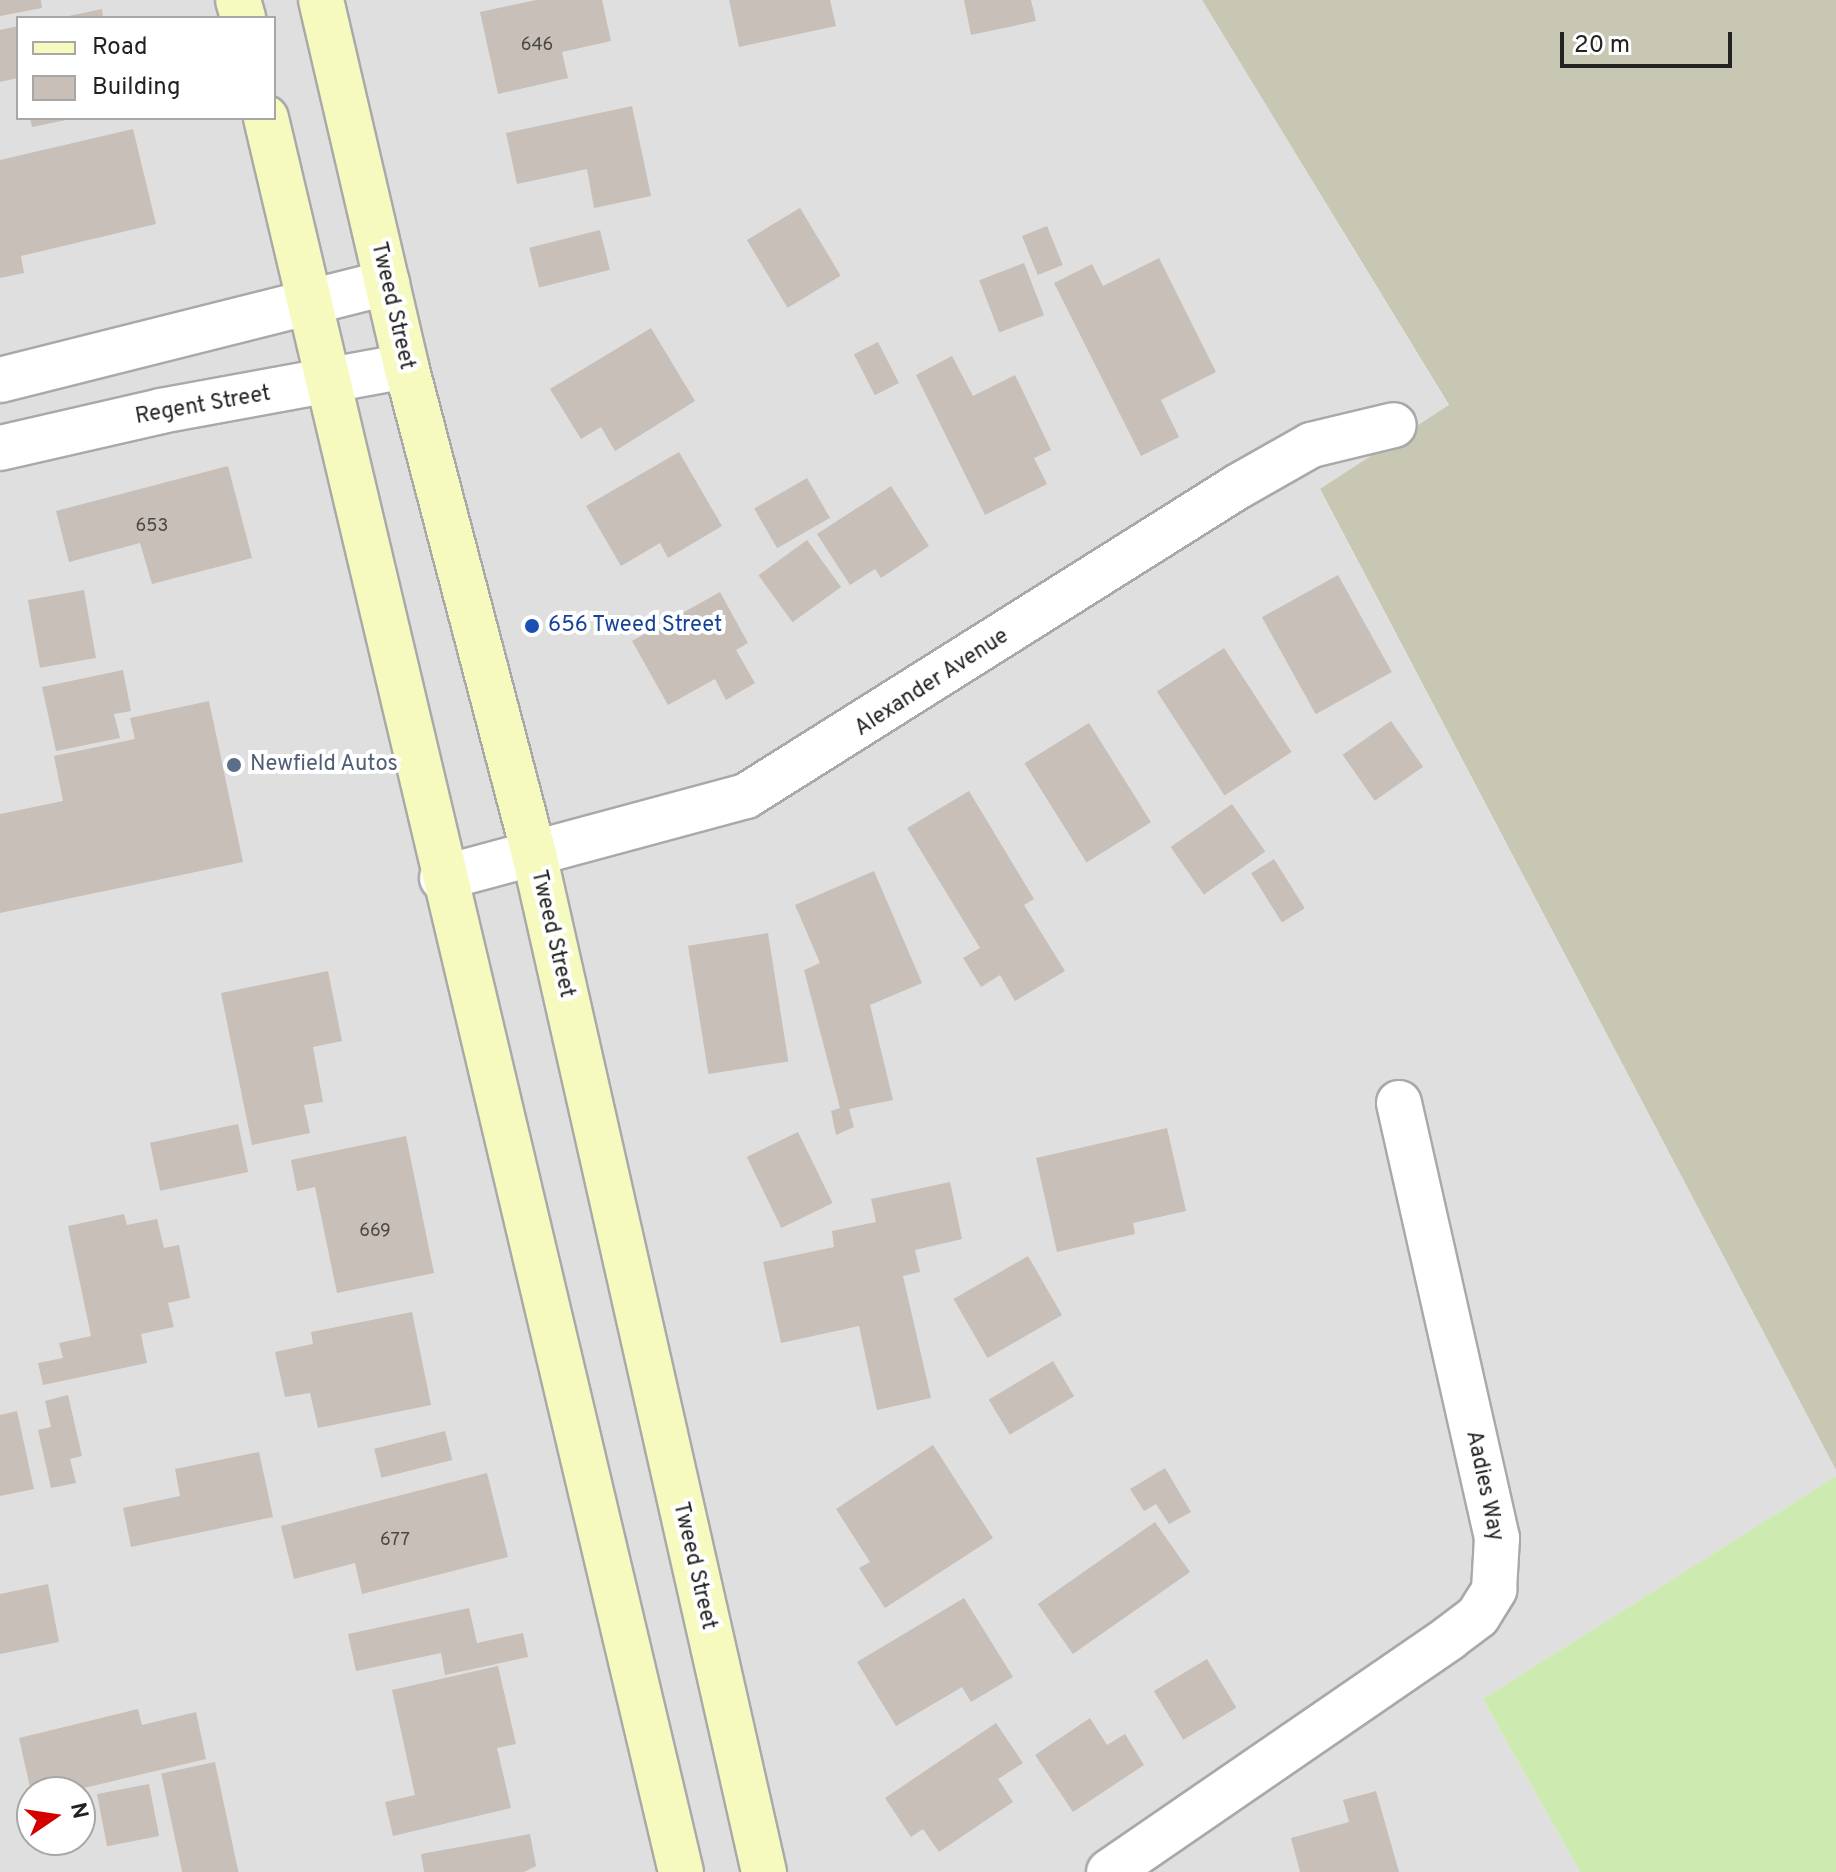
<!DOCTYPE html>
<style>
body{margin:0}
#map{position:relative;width:1836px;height:1872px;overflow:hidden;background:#f2efe9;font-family:Overpass,sans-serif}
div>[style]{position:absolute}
.residential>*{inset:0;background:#e0dfdf}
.construction>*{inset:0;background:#c7c7b4}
.grass>*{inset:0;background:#cdebb0}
.building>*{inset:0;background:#c7bfb8;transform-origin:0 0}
.roads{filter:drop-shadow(2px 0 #a9a9a9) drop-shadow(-2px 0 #a9a9a9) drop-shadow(0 2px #a9a9a9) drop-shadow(0 -2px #a9a9a9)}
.minor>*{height:44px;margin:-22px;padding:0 22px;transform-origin:22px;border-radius:22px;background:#fff}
.tertiary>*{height:44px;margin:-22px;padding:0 22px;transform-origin:22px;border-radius:22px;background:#fff}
.secondary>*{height:44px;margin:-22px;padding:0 22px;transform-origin:22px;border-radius:22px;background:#f7fabf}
.dots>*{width:22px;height:22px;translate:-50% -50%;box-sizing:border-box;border:4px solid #fff;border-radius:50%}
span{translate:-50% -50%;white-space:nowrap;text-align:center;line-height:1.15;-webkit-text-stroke:8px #fff;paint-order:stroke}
.number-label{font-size:18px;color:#4b4948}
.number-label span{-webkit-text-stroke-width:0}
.street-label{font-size:22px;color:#222}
.transit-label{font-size:22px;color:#164399}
.left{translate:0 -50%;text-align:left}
.service-label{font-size:22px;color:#4e5e75}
.legend{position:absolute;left:16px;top:16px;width:260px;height:104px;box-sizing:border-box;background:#fff;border:2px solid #a7a7a7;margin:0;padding:10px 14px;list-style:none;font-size:24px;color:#222}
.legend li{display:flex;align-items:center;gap:16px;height:40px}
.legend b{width:40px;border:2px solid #a7a7a7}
.north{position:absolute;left:16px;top:1776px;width:80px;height:80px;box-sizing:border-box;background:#fff;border:2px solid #a7a7a7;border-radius:50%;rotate:77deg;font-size:22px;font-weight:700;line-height:32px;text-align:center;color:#222}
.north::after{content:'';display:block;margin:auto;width:28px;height:36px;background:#d40000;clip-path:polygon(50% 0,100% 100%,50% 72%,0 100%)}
.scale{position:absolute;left:1560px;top:32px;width:172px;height:36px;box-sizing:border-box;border:4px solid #222;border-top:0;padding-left:10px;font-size:24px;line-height:28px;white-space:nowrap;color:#222;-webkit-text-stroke:6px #fff;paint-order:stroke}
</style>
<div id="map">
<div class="residential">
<i style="clip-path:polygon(evenodd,0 0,1202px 0,1449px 406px,1320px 490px,1836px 1470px,1836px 1476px,1483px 1699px,1580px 1872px,0 1872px,0 0,18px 18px,274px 18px,274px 118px,18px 118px,18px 18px,0 0,32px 1792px,80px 1792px,80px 1840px,32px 1840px,32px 1792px)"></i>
</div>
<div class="construction">
<i style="clip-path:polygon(1202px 0,1836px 0,1836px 1470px,1320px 489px,1449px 405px)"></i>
</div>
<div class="grass">
<i style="clip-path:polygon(1836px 1476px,1836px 1872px,1580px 1872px,1483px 1699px)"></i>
</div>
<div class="building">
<i style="clip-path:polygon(0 0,41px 0,42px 8px,0 16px)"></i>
<i style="clip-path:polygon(536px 0,602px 0,611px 41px,562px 52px,568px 78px,498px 94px,480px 12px)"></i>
<i style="clip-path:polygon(729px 0,830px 0,836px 26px,739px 47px)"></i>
<i style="clip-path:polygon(964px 0,1031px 0,1036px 21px,971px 35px)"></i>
<i style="clip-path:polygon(102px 9px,103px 18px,65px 18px,64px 17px)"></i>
<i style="clip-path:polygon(18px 26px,18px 78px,0 82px,0 30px)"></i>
<i style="clip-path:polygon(632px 106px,651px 196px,594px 208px,587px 169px,517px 184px,506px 133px)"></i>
<i style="clip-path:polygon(30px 118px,71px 118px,71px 119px,32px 127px)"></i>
<i style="clip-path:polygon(133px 129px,156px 224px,21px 256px,24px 273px,0 278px,0 160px)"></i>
<i style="left:800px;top:208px;width:79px;height:62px;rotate:59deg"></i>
<i style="left:1047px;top:226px;width:42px;height:27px;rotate:68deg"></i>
<i style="left:600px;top:230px;width:41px;height:73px;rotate:76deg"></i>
<i style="clip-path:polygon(1159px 258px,1216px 372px,1161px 400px,1179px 437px,1141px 456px,1054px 283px,1092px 264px,1103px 286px)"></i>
<i style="left:1024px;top:263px;width:56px;height:48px;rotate:69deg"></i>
<i style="clip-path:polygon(651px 328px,695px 401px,615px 451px,601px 427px,581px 439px,550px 389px)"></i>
<i style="left:878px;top:342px;width:46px;height:27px;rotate:63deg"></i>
<i style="clip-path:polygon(952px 356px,973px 396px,1015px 375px,1051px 450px,1034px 458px,1047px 484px,985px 515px,916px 375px)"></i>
<i style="clip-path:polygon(679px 452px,722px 526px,668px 558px,660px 543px,621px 566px,586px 506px)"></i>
<i style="clip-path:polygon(228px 466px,252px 558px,152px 584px,140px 543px,69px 562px,56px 511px)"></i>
<i style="left:807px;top:478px;width:46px;height:61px;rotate:60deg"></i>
<i style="clip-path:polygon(891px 486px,929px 546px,881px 578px,875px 569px,850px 585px,817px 534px)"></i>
<i style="left:807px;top:540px;width:58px;height:60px;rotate:54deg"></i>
<i style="left:1338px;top:575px;width:111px;height:87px;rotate:61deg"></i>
<i style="left:84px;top:590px;width:69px;height:57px;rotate:80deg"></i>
<i style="clip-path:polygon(720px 592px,748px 643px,736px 650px,755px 683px,726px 700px,715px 679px,668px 705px,632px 641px)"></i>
<i style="left:1224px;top:648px;width:124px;height:80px;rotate:57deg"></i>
<i style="clip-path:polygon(123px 670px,131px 711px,114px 714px,120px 738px,56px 751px,42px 687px)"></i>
<i style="clip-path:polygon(209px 701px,243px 862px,0 913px,0 814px,63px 801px,54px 756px,135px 739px,130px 718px)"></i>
<i style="left:1391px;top:721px;width:56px;height:59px;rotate:55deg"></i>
<i style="left:1089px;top:723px;width:117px;height:76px;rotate:58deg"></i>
<i style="clip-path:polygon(969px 791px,1034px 899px,1024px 905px,1065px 971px,1015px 1001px,1000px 975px,981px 987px,963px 958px,980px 948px,907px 828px)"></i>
<i style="left:1232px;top:804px;width:58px;height:75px;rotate:55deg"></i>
<i style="left:1274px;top:859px;width:58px;height:27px;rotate:58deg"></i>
<i style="clip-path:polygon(874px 871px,922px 983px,870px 1005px,893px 1100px,849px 1109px,854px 1127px,836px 1135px,831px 1111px,840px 1108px,804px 970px,820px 963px,795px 905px)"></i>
<i style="left:768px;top:933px;width:130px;height:81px;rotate:81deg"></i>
<i style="clip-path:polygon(328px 971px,342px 1041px,313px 1047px,323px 1102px,304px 1105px,310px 1133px,252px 1145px,221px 993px)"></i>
<i style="left:238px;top:1124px;width:49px;height:90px;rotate:78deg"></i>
<i style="clip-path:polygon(1167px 1128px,1186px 1211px,1133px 1223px,1135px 1234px,1057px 1252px,1036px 1158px)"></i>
<i style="left:798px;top:1132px;width:79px;height:57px;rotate:64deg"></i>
<i style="clip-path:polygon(406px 1136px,434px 1273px,337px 1293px,315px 1187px,297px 1191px,291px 1160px)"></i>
<i style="clip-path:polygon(950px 1182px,962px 1239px,915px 1250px,920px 1272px,903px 1276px,931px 1398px,877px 1410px,859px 1326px,781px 1343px,763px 1262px,834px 1247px,832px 1231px,876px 1222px,871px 1199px)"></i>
<i style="clip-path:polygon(124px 1214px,127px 1225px,157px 1219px,164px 1248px,179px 1245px,190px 1298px,168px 1303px,174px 1327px,141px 1334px,147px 1363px,43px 1385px,38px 1363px,63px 1358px,59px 1343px,91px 1336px,68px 1226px)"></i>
<i style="left:1028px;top:1256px;width:68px;height:86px;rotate:60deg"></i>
<i style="clip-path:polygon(412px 1312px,431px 1405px,318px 1428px,310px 1393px,285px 1397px,275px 1352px,313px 1344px,311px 1332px)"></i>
<i style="left:1053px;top:1361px;width:41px;height:75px;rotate:59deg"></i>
<i style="clip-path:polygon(68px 1395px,82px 1456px,70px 1459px,76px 1483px,51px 1488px,38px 1430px,51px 1427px,45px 1401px)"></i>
<i style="clip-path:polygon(17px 1411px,34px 1489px,0 1496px,0 1415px)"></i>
<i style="left:445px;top:1431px;width:30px;height:73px;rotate:76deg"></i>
<i style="clip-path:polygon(933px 1445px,993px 1538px,885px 1608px,859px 1568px,870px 1562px,836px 1509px)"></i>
<i style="clip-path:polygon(259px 1452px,273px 1517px,131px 1547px,123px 1508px,180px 1496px,175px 1469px)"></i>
<i style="clip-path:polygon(1165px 1468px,1191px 1512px,1169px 1524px,1156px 1504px,1144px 1511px,1130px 1489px)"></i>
<i style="clip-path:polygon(487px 1473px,508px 1557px,362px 1594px,355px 1563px,294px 1579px,281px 1526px)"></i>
<i style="left:1155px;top:1522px;width:61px;height:143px;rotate:55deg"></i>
<i style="clip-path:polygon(48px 1584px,59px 1642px,0 1654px,0 1594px)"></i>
<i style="clip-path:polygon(964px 1598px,1013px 1677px,971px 1702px,962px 1687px,896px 1726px,857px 1662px)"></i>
<i style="clip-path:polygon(469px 1608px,477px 1643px,523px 1633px,528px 1657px,445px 1675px,441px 1653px,356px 1671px,348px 1634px)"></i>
<i style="left:1207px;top:1659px;width:57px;height:62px;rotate:59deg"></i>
<i style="clip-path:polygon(498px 1666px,516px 1744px,497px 1748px,511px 1808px,393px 1836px,385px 1802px,415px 1795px,392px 1690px)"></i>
<i style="clip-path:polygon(138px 1709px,142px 1725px,196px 1712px,206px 1759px,67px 1792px,31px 1792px,19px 1738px)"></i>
<i style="clip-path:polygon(1090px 1718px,1107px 1745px,1125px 1734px,1144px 1765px,1073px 1812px,1035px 1755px)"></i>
<i style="clip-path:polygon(996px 1723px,1023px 1763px,998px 1779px,1013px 1802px,939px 1852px,923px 1829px,911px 1837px,885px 1798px)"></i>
<i style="left:215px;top:1762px;width:113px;height:55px;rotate:78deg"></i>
<i style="left:149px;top:1784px;width:53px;height:53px;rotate:79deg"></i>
<i style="clip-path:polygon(1376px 1791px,1399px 1872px,1300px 1872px,1291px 1838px,1349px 1822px,1343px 1800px)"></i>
<i style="clip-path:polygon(530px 1834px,536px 1866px,524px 1872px,424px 1872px,421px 1854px)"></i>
</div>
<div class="roads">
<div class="minor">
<i style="left:442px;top:878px;width:315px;rotate:-15.1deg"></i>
<i style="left:746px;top:796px;width:580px;rotate:-32.18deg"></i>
<i style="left:1237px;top:487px;width:85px;rotate:-29.6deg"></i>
<i style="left:1311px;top:445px;width:85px;rotate:-13.5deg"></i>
<i style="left:1109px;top:1872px;width:413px;rotate:-34.5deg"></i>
<i style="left:1449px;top:1638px;width:36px;rotate:-37deg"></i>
<i style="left:1478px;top:1616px;width:31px;rotate:-58deg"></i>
<i style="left:1494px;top:1590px;width:52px;rotate:-86.7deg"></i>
<i style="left:1497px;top:1538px;width:446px;rotate:-102.7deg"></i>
</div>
<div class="tertiary">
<i style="left:0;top:380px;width:399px;rotate:-14.1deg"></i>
<i style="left:0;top:448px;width:165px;rotate:-12.9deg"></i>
<i style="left:161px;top:411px;width:249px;rotate:-10.4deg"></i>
</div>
<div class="secondary">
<i style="left:238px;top:0;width:19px;rotate:74deg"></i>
<i style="left:321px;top:0;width:376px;rotate:76.9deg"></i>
<i style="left:406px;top:366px;width:505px;rotate:75.3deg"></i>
<i style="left:534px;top:854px;width:1044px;rotate:77.27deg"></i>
<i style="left:266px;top:118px;width:1802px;rotate:76.69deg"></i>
</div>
</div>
<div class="dots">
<i style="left:532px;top:626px;background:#1a4fb4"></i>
<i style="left:234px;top:765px;background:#5c6f8a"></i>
</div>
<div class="number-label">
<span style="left:537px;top:46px">646</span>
<span style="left:152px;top:527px">653</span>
<span style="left:375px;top:1232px">669</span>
<span style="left:395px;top:1541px">677</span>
</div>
<div class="street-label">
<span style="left:392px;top:306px;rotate:77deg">Tweed Street</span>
<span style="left:203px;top:406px;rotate:-10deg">Regent Street</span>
<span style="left:932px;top:683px;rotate:-33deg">Alexander Avenue</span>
<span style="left:552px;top:934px;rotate:77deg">Tweed Street</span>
<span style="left:1484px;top:1486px;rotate:78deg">Aadies Way</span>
<span style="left:694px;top:1566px;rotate:77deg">Tweed Street</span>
</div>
<div class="transit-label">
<span class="left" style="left:548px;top:626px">656 Tweed Street</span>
</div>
<div class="service-label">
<span class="left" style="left:250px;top:765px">Newfield Autos</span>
</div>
<ul class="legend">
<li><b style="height:10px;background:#f7fabf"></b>Road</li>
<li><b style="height:22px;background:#c7bfb8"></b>Building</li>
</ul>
<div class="north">N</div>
<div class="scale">20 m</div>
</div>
